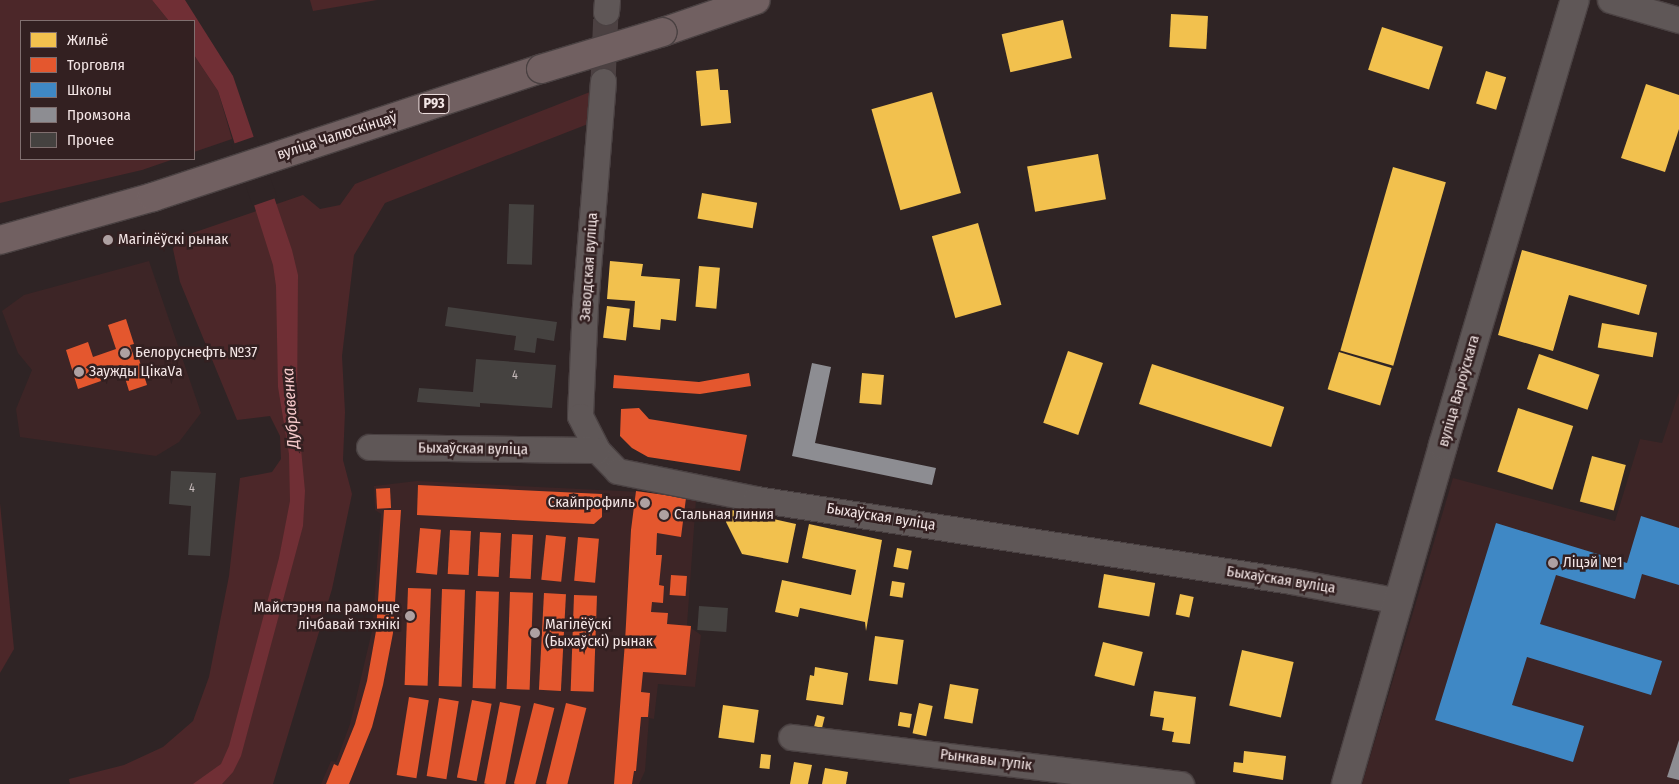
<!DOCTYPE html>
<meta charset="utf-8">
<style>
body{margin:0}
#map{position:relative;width:1679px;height:784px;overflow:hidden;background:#2f2425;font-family:"Fira Sans Condensed",sans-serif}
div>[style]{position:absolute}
.built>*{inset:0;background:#3d2526}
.green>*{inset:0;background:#4c2729}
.water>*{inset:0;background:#702f35}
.pier>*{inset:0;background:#2f2425;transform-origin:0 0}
.homes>*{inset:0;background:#f2c14e;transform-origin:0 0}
.shops>*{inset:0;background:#e4572e;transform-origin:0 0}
.schools>*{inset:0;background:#3f88c5}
.industry>*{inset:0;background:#8d8d92}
.building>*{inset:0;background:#454240;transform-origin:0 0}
.minor-tunnel>*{height:25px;margin-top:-12.5px;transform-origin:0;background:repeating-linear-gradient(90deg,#4c4142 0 25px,transparent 0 37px)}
.roads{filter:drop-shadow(1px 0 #4a4142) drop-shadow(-1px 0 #4a4142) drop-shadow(0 1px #4a4142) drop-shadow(0 -1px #4a4142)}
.minor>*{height:25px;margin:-12.5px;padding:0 12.5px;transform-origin:12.5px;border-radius:12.5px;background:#5f5757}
.tertiary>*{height:28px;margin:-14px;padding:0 14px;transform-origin:14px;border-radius:14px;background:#5f5757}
.primary>*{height:28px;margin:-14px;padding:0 14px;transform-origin:14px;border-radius:14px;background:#716061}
.bridges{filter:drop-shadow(1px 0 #4a4142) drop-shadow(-1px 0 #4a4142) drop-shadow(0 1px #4a4142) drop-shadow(0 -1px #4a4142)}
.primary-bridge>*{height:28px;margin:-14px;padding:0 14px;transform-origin:14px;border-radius:14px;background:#716061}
.dots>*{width:14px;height:14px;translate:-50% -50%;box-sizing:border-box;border:2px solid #332021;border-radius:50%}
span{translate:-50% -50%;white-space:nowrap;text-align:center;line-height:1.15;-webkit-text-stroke:5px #332021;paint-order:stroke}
.number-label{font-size:12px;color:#c8bcbc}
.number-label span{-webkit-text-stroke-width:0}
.shield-label span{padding:1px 4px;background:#332021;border:1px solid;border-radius:4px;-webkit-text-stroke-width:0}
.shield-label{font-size:14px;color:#f3e5e5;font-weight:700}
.street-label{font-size:15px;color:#f3e5e5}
.poi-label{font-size:15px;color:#f3e5e5}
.left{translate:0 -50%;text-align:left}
.right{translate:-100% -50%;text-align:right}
.water-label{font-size:16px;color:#f8cbcc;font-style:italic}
.legend{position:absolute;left:20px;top:20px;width:175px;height:140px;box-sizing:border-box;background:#332021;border:1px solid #806f6f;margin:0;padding:6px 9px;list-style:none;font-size:15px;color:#f3e5e5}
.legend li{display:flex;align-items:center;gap:10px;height:25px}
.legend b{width:25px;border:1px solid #806f6f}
</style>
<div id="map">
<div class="built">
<i style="clip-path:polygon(149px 261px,201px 413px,179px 442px,156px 456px,20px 437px,16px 409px,32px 370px,18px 353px,2px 311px,24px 295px)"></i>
<i style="clip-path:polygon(1679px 392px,1679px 784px,1362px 784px,1453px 478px,1615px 521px,1640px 439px,1662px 443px)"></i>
<i style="clip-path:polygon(417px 481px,641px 492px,696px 500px,687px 625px,701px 635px,695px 687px,658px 684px,654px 719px,649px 718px,645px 771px,639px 784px,321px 784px,331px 761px,336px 762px,350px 724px,372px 631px,381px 514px,375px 510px,374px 486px)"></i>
</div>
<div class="green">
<i style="clip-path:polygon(0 0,152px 0,169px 21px,21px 21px,21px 159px,174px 159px,142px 170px,0 203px)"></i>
<i style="clip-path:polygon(310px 0,377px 0,313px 11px)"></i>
<i style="clip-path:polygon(194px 55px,218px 91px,232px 139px,194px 152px)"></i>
<i style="clip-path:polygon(590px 92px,588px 124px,385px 203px,354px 255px,342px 356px,345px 412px,343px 460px,352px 494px,332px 589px,273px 784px,70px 784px,69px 779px,124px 765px,163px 747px,193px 721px,209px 677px,229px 576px,240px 478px,272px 472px,281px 459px,280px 436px,270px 416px,237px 420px,180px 282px,173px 249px,178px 238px,303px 195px,320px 209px,340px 205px,355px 184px)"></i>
<i style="clip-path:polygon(0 503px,14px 649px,0 673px)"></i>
</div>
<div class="water">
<i style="clip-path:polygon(152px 0,185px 0,233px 76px,292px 250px,298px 275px,297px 407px,305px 491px,303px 526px,241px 756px,233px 772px,222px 784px,193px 784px,221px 764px,229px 746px,279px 558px,290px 501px,289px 454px,278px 387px,276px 286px,273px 265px,218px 91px,194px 55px,194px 21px,169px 21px)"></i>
</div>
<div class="pier">
<i style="left:256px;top:136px;width:65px;height:26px;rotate:71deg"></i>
</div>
<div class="homes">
<i style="left:1171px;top:14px;width:37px;height:33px;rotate:3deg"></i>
<i style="left:1063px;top:20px;width:39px;height:63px;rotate:77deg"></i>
<i style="left:1382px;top:27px;width:64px;height:45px;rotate:18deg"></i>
<i style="clip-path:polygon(718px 69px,720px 90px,728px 90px,731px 123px,701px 126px,696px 71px)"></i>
<i style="left:1486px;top:71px;width:21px;height:34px;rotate:17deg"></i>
<i style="clip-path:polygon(1646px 84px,1679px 95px,1679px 129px,1665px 172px,1621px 158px)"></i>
<i style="left:932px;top:92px;width:105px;height:63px;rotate:74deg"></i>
<i style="left:1098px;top:154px;width:46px;height:72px;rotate:80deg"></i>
<i style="left:1393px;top:167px;width:55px;height:191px;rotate:16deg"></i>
<i style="left:702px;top:193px;width:56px;height:26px;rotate:10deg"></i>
<i style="left:978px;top:223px;width:85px;height:48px;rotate:74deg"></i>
<i style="clip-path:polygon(1522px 250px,1647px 285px,1639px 315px,1569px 295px,1553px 351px,1498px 335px)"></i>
<i style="clip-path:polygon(610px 261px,643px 264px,641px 276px,680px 279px,676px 321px,661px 319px,660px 330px,633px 327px,635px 301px,607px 299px)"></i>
<i style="left:699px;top:266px;width:21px;height:41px;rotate:5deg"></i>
<i style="left:607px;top:306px;width:23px;height:32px;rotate:7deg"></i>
<i style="left:1602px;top:323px;width:56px;height:25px;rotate:10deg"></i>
<i style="left:1068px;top:351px;width:37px;height:76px;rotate:19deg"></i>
<i style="left:1339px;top:352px;width:55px;height:39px;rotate:17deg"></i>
<i style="left:1539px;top:354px;width:64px;height:37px;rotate:19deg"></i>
<i style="left:1152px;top:364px;width:139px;height:42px;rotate:18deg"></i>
<i style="left:862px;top:373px;width:22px;height:30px;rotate:5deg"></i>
<i style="left:1518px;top:408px;width:58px;height:67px;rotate:18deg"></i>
<i style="left:1592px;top:456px;width:35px;height:47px;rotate:15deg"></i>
<i style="clip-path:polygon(727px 509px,796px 524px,788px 563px,742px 554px,726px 522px)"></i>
<i style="clip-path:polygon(809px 524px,882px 540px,866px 631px,865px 622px,800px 608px,798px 617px,775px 612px,782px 580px,851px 595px,856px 570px,802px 558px)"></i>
<i style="left:897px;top:548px;width:15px;height:19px;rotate:11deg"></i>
<i style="left:1104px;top:574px;width:52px;height:34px;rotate:10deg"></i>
<i style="left:892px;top:581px;width:13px;height:15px;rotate:9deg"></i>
<i style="left:1180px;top:594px;width:14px;height:21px;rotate:12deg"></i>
<i style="left:875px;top:636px;width:29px;height:45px;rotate:8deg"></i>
<i style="left:1103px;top:642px;width:41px;height:35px;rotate:14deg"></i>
<i style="left:1242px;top:650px;width:53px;height:57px;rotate:13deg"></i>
<i style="clip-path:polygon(815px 667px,848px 673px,843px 705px,806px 700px,810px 675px,814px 676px)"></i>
<i style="left:950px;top:684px;width:29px;height:35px;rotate:10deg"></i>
<i style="clip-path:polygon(1154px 691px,1196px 697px,1190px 744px,1172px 742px,1174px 732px,1162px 730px,1164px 718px,1150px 716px)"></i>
<i style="left:919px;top:703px;width:14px;height:31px;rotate:12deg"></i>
<i style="left:723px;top:705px;width:36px;height:33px;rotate:8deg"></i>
<i style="left:900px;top:712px;width:12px;height:14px;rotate:9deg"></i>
<i style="left:817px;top:715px;width:8px;height:13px;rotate:14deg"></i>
<i style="clip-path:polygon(1244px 751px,1286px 756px,1283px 780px,1233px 772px,1234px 762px,1243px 763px)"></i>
<i style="left:761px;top:754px;width:10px;height:14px;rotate:6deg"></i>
<i style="clip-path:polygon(794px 762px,812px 765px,808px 784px,790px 784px)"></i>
<i style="clip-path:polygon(825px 768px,848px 772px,846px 784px,822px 784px)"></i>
</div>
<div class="shops">
<i style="clip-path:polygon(126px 319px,134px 344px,130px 345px,135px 360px,139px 359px,147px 385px,129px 391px,121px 365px,98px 372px,101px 381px,78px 389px,66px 350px,88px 342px,93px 357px,116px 349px,108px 325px)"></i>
<i style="clip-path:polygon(749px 373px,751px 386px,700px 394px,613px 388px,614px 375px,699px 382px)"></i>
<i style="clip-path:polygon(639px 408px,649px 419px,747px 435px,740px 471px,648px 457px,632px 448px,620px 436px,621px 409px)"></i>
<i style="clip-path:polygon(418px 485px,602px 494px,602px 517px,594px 524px,417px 515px)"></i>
<i style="left:390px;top:488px;width:20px;height:14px;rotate:87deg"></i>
<i style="clip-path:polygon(636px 491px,686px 498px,681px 537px,657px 533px,656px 555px,662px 555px,659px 585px,664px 586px,663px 603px,652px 602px,651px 612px,668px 613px,667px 624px,691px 626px,686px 675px,643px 672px,641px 692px,650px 693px,648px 717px,641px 717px,636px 771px,634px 771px,632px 784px,614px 784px,625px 642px,631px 530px)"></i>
<i style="clip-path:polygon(384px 510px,401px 510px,393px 633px,383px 685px,372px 727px,349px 784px,326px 784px,334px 764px,338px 766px,355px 724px,367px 681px,376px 631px)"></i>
<i style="left:420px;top:528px;width:21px;height:45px;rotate:5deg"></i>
<i style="left:450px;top:530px;width:21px;height:44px;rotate:3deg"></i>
<i style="left:480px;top:532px;width:21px;height:44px;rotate:3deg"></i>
<i style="left:512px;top:534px;width:21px;height:44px;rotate:3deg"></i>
<i style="left:546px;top:535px;width:20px;height:45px;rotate:6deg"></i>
<i style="left:578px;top:537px;width:21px;height:44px;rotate:5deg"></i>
<i style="left:671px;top:575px;width:16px;height:20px;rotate:4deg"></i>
<i style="left:408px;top:588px;width:23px;height:97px;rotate:2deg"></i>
<i style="left:442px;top:589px;width:23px;height:97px;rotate:2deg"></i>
<i style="left:476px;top:591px;width:23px;height:97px;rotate:2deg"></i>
<i style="left:510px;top:592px;width:23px;height:97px;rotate:2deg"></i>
<i style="left:544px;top:593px;width:22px;height:97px;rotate:3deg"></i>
<i style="left:574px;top:595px;width:23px;height:96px;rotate:2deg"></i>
<i style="left:409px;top:697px;width:20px;height:79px;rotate:9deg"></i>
<i style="left:439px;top:698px;width:20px;height:79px;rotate:9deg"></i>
<i style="left:472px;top:700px;width:20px;height:79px;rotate:11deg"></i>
<i style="left:500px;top:702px;width:21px;height:83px;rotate:11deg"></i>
<i style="left:534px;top:703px;width:21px;height:83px;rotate:14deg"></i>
<i style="left:566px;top:703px;width:21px;height:83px;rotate:14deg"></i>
</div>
<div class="schools">
<i style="clip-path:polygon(1641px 516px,1679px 528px,1679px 585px,1642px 574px,1635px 599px,1556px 575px,1540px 624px,1662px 661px,1651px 695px,1527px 657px,1512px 705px,1584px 726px,1573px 762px,1435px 720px,1496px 523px,1627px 563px)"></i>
</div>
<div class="industry">
<i style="clip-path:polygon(812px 363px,831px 367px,815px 443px,936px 468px,932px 485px,792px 456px)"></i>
<i style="clip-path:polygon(1679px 740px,1679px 780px,1667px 777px)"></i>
</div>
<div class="building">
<i style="left:509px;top:204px;width:25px;height:60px;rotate:2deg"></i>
<i style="clip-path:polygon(448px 307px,557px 322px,554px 341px,537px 338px,535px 353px,514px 350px,516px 336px,445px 326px)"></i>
<i style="clip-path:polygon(476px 359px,556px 365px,552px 408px,480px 403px,480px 407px,417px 402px,419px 388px,473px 392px)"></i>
<i style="clip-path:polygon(171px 471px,216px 473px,210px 556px,188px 555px,191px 506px,169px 504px)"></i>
<i style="left:699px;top:606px;width:29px;height:24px;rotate:4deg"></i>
</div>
<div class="minor-tunnel">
<i style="left:603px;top:81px;width:69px;rotate:-87.5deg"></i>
</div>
<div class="roads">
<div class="minor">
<i style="left:1610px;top:0;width:72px;rotate:16.2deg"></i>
<i style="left:606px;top:12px;width:12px;rotate:-85deg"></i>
<i style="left:603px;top:81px;width:225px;rotate:94.6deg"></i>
<i style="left:585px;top:305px;width:111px;rotate:92.6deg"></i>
<i style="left:580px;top:416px;width:38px;rotate:63deg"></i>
<i style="left:597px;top:450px;width:29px;rotate:46deg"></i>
<i style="left:617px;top:471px;width:142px;rotate:11.4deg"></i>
<i style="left:756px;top:499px;width:541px;rotate:8.71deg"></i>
<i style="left:1291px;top:581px;width:110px;rotate:10.5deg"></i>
<i style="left:369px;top:447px;width:228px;rotate:0.8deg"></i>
<i style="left:791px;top:737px;width:393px;rotate:6.9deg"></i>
</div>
<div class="tertiary">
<i style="left:1346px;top:784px;width:353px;rotate:-74deg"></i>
<i style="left:1443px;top:445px;width:464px;rotate:-73.5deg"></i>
</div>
<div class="primary">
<i style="left:663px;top:32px;width:98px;rotate:-19deg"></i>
<i style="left:0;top:240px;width:159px;rotate:-15.7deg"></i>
<i style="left:153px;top:197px;width:409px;rotate:-18.3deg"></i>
</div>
</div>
<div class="bridges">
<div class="primary-bridge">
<i style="left:541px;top:69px;width:127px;rotate:-16.9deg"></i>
</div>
</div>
<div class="dots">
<i style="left:108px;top:240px;background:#aea1a2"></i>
<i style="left:125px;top:353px;background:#aea1a2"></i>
<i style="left:79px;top:372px;background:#aea1a2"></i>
<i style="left:645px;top:503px;background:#aea1a2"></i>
<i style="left:664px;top:515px;background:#aea1a2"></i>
<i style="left:1553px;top:563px;background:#aea1a2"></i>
<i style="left:410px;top:616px;background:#aea1a2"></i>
<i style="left:535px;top:633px;background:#aea1a2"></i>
</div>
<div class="number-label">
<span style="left:515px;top:376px">4</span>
<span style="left:192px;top:489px">4</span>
</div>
<div class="shield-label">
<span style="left:434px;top:104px">Р93</span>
</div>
<div class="street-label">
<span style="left:337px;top:136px;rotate:-18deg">вуліца Чалюскінцаў</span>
<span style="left:589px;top:267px;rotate:-86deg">Заводская вуліца</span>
<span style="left:1459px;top:391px;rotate:-74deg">вуліца Вароўскага</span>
<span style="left:473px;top:449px;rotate:1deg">Быхаўская вуліца</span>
<span style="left:881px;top:517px;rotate:9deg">Быхаўская вуліца</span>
<span style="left:1281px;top:580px;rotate:9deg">Быхаўская вуліца</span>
<span style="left:986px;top:760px;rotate:7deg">Рынкавы тупік</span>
</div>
<div class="poi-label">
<span class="left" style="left:118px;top:240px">Магілёўскі рынак</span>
<span class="left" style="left:135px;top:353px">Белоруснефть №37</span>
<span class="left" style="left:89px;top:372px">Заужды ЦікаVа</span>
<span class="right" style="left:635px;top:503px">Скайпрофиль</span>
<span class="left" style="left:674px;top:515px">Стальная линия</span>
<span class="left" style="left:1563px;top:563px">Ліцэй №1</span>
<span class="right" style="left:400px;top:616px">Майстэрня па рамонце<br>лічбавай тэхнікі</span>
<span class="left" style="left:545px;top:633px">Магілёўскі<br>(Быхаўскі) рынак</span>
</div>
<div class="water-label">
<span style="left:291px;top:408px;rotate:-94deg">Дубравенка</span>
</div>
<ul class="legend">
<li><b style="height:14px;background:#f2c14e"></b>Жильё</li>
<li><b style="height:14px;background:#e4572e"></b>Торговля</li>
<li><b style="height:14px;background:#3f88c5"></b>Школы</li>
<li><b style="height:14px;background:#8d8d92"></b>Промзона</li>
<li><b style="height:14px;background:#454240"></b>Прочее</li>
</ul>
</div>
